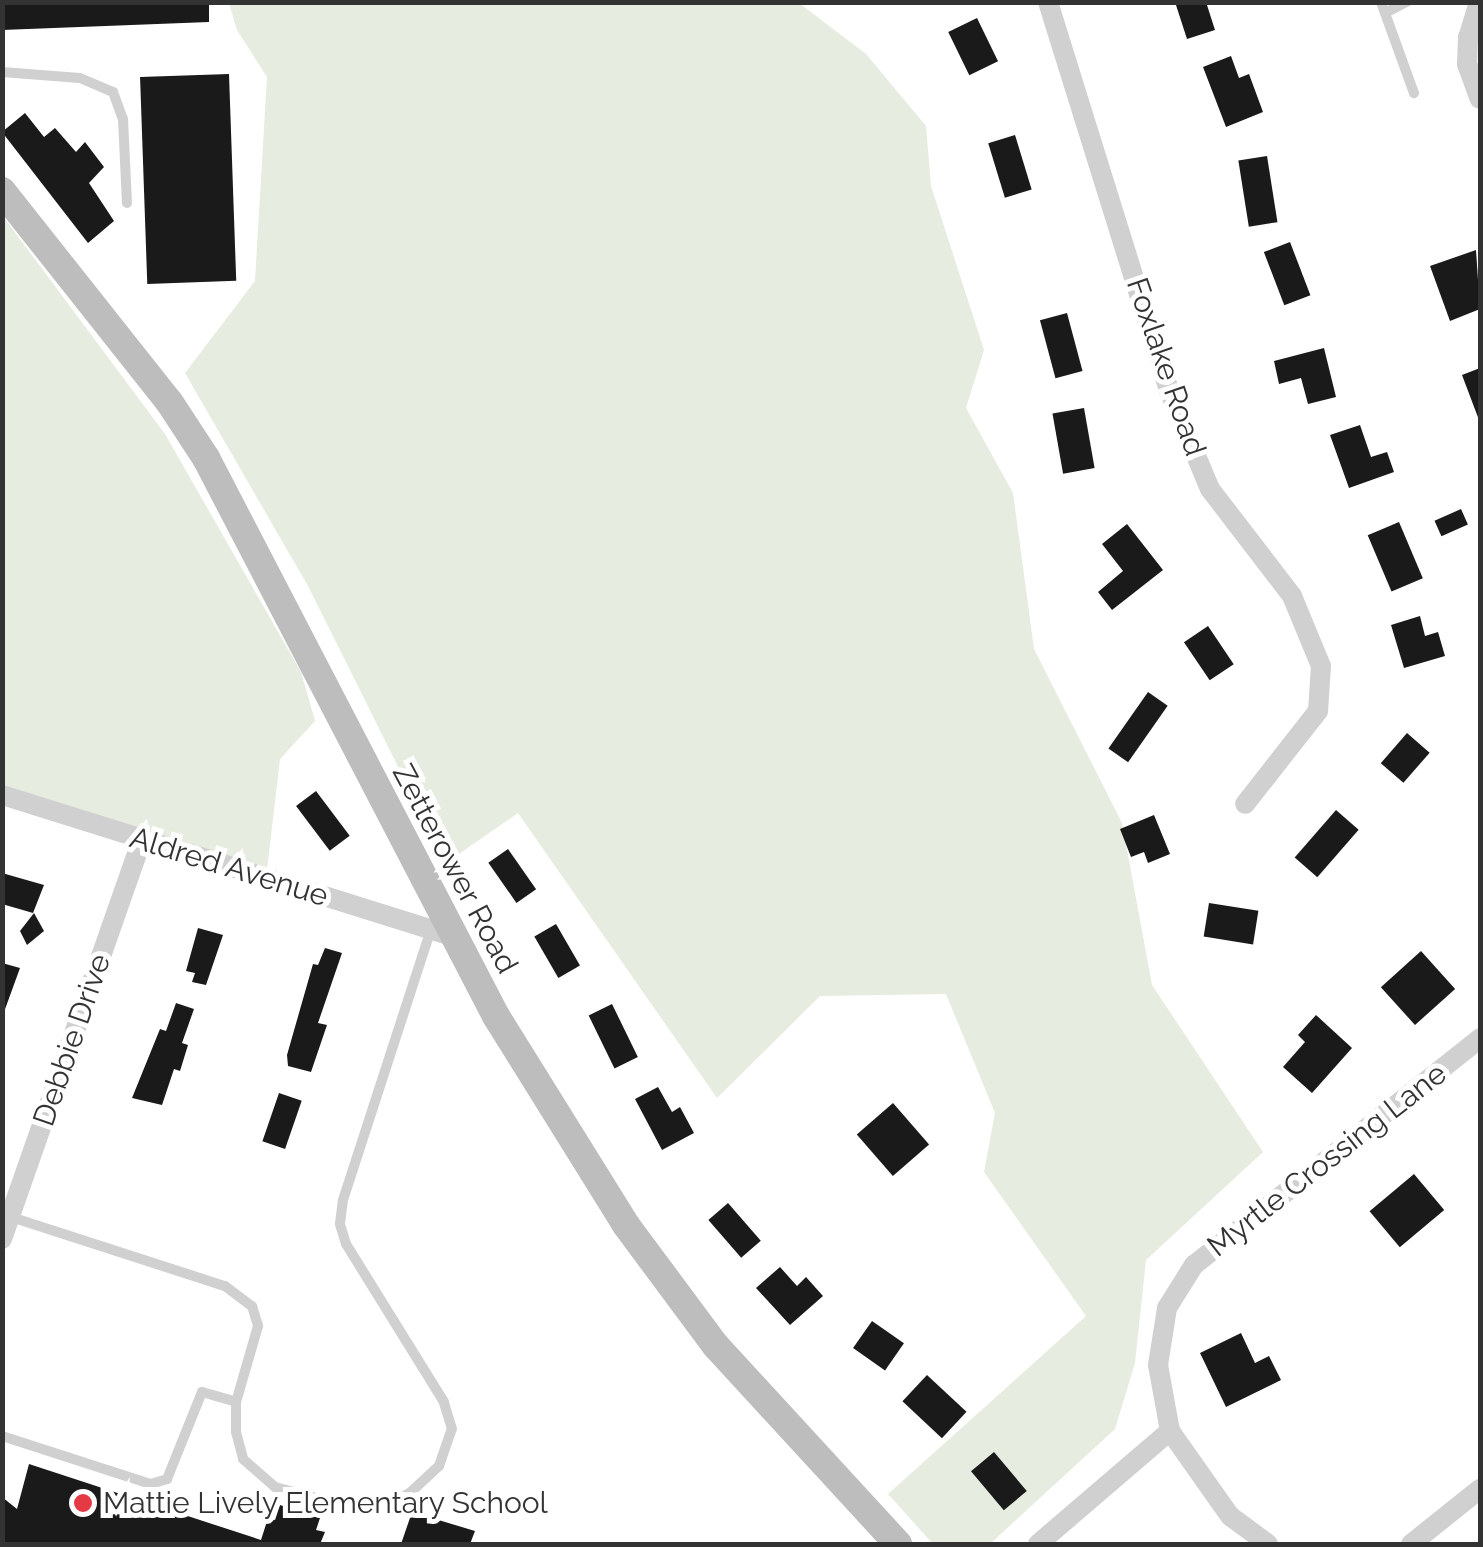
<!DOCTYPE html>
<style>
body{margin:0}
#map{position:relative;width:1483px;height:1547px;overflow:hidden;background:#fff;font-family:Raleway,sans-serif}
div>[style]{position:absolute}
.green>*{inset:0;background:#e6ecdf}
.building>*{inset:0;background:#1a1a1a;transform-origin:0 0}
.lane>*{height:10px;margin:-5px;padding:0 5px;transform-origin:5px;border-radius:5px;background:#d0d0d0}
.street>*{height:20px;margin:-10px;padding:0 10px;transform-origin:10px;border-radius:10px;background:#d0d0d0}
.secondary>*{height:28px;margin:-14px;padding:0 14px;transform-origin:14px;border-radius:14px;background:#bdbdbd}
.dots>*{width:28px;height:28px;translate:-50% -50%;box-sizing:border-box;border:5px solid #fff;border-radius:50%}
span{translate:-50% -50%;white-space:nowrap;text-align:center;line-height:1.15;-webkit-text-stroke:10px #fff;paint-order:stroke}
.street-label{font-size:30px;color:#333}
.poi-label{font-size:30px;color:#333}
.left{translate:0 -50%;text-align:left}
.frame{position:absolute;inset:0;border:5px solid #333;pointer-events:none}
</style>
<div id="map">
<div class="green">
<i style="clip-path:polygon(229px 3px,799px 3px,866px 54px,926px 126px,931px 186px,984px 350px,966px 408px,1013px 493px,1034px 649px,1122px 823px,1152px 985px,1263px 1152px,1146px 1260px,1135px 1363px,1115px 1429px,990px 1544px,933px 1544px,888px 1494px,1086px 1316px,984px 1172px,995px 1113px,946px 994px,820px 996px,717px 1098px,518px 813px,446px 863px,308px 586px,185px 373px,255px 281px,267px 77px,237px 30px)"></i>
<i style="clip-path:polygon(2px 215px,165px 434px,301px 672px,315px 721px,280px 759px,267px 870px,3px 785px)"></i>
</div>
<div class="building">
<i style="clip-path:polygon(2px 2px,209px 2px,209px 22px,2px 30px)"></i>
<i style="clip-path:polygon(1175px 2px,1206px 2px,1215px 30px,1187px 39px)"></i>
<i style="left:977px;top:18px;width:48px;height:32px;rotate:64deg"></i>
<i style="clip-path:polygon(1231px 56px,1239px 78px,1249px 74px,1263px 112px,1226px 127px,1203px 67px)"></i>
<i style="left:229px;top:74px;width:207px;height:89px;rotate:88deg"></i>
<i style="clip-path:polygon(25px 113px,44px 137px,55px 128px,76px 152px,85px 142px,104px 167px,89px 183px,114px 221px,88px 243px,2px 132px)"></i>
<i style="left:1015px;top:135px;width:57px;height:28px;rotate:73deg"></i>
<i style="left:1267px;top:156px;width:67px;height:29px;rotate:81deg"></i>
<i style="left:1290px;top:242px;width:57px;height:28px;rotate:69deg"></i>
<i style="clip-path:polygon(1476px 250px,1480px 309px,1450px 321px,1430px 266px)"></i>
<i style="left:1067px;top:313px;width:60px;height:28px;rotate:75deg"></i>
<i style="clip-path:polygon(1324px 348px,1336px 397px,1308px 404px,1301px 378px,1279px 384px,1274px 361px)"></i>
<i style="clip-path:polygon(1480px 368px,1480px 420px,1479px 420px,1462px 375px)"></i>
<i style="left:1084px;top:408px;width:61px;height:32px;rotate:80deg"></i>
<i style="clip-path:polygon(1360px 425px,1371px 457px,1387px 452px,1394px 472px,1349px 488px,1330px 435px)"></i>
<i style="left:1461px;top:509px;width:17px;height:29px;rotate:66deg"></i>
<i style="left:1399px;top:522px;width:61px;height:34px;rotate:67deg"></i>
<i style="clip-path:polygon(1127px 524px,1163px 570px,1112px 610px,1098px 592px,1123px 571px,1102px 544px)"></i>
<i style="clip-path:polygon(1420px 616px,1425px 636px,1438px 632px,1445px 656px,1404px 668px,1391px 625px)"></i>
<i style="left:1208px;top:626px;width:46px;height:29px;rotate:56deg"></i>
<i style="left:1148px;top:692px;width:24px;height:69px;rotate:35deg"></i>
<i style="left:1407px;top:733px;width:30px;height:40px;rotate:41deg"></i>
<i style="left:316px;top:791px;width:56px;height:25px;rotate:53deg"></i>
<i style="left:1336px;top:810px;width:30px;height:63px;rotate:41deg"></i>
<i style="clip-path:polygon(1154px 815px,1170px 854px,1148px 863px,1144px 852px,1131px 857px,1120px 829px)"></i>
<i style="left:508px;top:849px;width:49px;height:24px;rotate:55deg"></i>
<i style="clip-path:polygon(2px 873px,44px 885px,33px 913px,2px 904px)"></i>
<i style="left:1209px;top:903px;width:50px;height:34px;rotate:9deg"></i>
<i style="clip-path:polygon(34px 913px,44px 931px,27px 945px,20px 931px)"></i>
<i style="left:556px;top:924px;width:48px;height:25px;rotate:60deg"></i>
<i style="clip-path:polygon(198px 928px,223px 935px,206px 985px,192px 982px,195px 973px,186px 971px)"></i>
<i style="clip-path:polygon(325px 948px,342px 953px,318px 1023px,327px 1025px,311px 1072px,288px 1066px,287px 1055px,313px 964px,318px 965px)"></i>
<i style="left:1421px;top:951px;width:51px;height:54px;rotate:48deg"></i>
<i style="clip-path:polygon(2px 963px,20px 968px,4px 1012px,2px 1012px)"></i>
<i style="clip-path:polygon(176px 1003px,194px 1009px,182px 1043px,188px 1045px,180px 1071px,174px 1069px,162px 1105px,132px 1098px,160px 1029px,166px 1031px)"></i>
<i style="left:612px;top:1004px;width:59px;height:26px;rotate:64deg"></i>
<i style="clip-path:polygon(1316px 1015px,1352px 1048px,1312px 1093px,1283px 1067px,1305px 1042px,1298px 1035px)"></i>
<i style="clip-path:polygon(658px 1087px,672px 1112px,680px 1107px,694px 1133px,662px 1150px,635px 1099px)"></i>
<i style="left:279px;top:1093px;width:24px;height:51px;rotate:19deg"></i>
<i style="left:893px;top:1103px;width:55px;height:48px;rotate:49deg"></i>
<i style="left:1414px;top:1174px;width:47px;height:58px;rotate:50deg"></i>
<i style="left:728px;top:1203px;width:50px;height:26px;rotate:49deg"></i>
<i style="clip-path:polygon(780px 1267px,797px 1286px,806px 1277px,823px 1296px,790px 1325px,756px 1288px)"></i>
<i style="left:872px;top:1321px;width:39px;height:33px;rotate:35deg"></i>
<i style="clip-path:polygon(1241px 1333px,1255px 1363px,1269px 1356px,1281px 1380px,1226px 1407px,1200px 1353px)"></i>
<i style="left:927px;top:1375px;width:54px;height:36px;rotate:43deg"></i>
<i style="left:994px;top:1452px;width:51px;height:30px;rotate:50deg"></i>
<i style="clip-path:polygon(29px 1464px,261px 1540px,268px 1518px,275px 1520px,280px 1505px,320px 1518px,316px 1530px,325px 1532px,320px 1544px,2px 1544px,2px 1497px,17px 1509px)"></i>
<i style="clip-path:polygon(412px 1512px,475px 1531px,470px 1544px,401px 1544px)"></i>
</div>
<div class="lane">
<i style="left:1381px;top:2px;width:97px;rotate:70.1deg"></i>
<i style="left:1385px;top:13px;width:25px;rotate:-27deg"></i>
<i style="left:2px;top:72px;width:78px;rotate:4.4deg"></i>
<i style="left:80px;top:78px;width:36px;rotate:23deg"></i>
<i style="left:113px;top:92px;width:29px;rotate:70deg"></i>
<i style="left:123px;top:119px;width:84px;rotate:87.3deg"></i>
<i style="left:11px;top:1217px;width:225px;rotate:17.9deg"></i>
<i style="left:225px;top:1286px;width:34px;rotate:37deg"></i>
<i style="left:252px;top:1306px;width:21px;rotate:73deg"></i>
<i style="left:258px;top:1326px;width:79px;rotate:106.1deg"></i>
<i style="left:236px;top:1402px;width:30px;rotate:90deg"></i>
<i style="left:236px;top:1432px;width:28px;rotate:75deg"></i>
<i style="left:243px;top:1459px;width:43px;rotate:41.2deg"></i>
<i style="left:275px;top:1487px;width:82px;rotate:14.9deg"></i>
<i style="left:354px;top:1508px;width:36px;rotate:-5deg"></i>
<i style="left:390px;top:1505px;width:26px;rotate:-32deg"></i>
<i style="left:412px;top:1491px;width:37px;rotate:-43deg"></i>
<i style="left:439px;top:1466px;width:39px;rotate:-71deg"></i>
<i style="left:452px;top:1429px;width:28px;rotate:-107deg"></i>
<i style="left:444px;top:1402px;width:186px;rotate:-121.8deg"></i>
<i style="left:346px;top:1244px;width:21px;rotate:-107deg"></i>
<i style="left:340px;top:1224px;width:24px;rotate:-83deg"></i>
<i style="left:343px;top:1200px;width:285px;rotate:-72deg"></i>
<i style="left:2px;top:1436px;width:157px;rotate:17.9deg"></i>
<i style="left:151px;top:1484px;width:17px;rotate:-17deg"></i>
<i style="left:167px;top:1479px;width:94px;rotate:-68.1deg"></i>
<i style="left:202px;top:1392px;width:35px;rotate:16deg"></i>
</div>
<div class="street">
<i style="left:1048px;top:2px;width:407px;rotate:72.7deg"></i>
<i style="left:1169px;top:391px;width:106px;rotate:67.3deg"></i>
<i style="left:1210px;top:489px;width:135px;rotate:52.5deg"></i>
<i style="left:1292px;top:596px;width:76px;rotate:67.5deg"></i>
<i style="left:1321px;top:666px;width:45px;rotate:93.8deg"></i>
<i style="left:1318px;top:711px;width:118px;rotate:128.1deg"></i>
<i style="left:1479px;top:2px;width:37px;rotate:107deg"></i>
<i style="left:1468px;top:37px;width:27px;rotate:92deg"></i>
<i style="left:1467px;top:64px;width:37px;rotate:70deg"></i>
<i style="left:2px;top:795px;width:476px;rotate:17.4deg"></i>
<i style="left:2px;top:1239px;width:422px;rotate:-70.7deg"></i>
<i style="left:1038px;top:1544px;width:174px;rotate:-40.6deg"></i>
<i style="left:1268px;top:1544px;width:47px;rotate:-143.6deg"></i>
<i style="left:1230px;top:1516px;width:104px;rotate:-125.2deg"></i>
<i style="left:1170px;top:1431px;width:67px;rotate:-100.3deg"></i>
<i style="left:1158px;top:1365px;width:58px;rotate:-81deg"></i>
<i style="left:1167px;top:1308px;width:51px;rotate:-57.9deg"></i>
<i style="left:1194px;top:1265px;width:365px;rotate:-38.4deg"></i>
<i style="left:1411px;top:1544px;width:88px;rotate:-38.6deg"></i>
</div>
<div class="secondary">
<i style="left:2px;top:191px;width:270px;rotate:51.6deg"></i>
<i style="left:170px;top:403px;width:66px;rotate:56.8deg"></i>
<i style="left:206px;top:458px;width:629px;rotate:62.54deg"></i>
<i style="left:496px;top:1016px;width:246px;rotate:58.1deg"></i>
<i style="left:626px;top:1225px;width:151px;rotate:53.4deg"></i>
<i style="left:716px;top:1346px;width:269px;rotate:47.4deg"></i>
</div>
<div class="dots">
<i style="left:83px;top:1503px;background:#e63946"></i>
</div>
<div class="street-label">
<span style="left:1166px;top:367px;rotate:71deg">Foxlake Road</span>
<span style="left:229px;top:867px;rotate:17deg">Aldred Avenue</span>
<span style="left:455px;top:869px;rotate:62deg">Zetterower Road</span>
<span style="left:72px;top:1040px;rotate:-71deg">Debbie Drive</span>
<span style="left:1327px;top:1160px;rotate:-38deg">Myrtle Crossing Lane</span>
</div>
<div class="poi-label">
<span class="left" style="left:103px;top:1503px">Mattie Lively Elementary School</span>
</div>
<div class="frame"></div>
</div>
